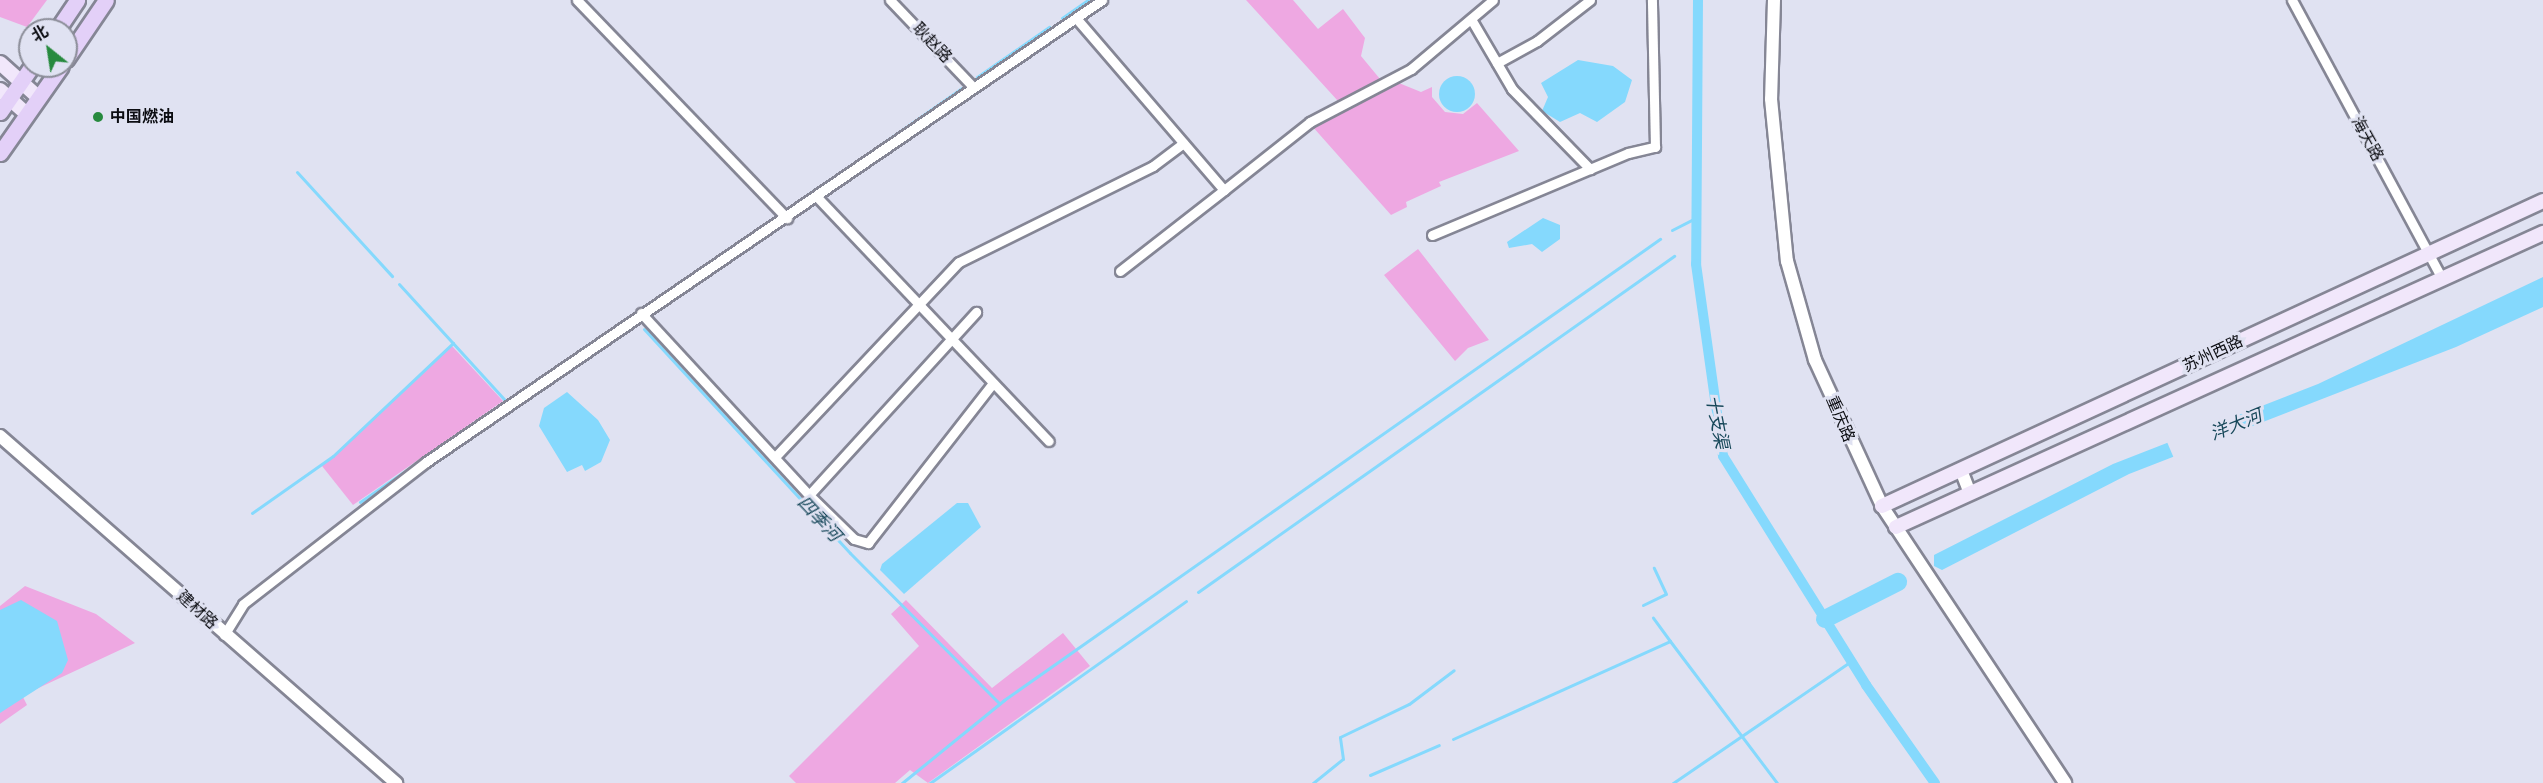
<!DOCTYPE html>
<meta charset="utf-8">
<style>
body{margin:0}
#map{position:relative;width:2543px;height:783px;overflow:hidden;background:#e0e2f2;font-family:"Varela Round","Noto Sans SC",sans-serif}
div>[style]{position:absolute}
.green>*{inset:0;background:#eea8e2}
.water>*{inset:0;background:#85d9fd}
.round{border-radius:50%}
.pier>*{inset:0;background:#e0e2f2;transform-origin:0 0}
.stream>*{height:3px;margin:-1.5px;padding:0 1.5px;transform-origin:1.5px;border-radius:1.5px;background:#85d9fd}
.canal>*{height:10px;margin:-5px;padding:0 5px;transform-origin:5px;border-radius:5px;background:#85d9fd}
.river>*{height:18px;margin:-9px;padding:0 9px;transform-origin:9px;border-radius:9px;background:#85d9fd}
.roads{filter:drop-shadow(2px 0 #858695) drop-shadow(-2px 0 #858695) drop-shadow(0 2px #858695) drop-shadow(0 -2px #858695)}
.minor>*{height:9px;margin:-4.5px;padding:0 4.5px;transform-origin:4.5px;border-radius:4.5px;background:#fff}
.tertiary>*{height:12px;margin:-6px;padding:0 6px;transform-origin:6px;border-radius:6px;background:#fff}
.secondary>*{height:14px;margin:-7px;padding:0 7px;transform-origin:7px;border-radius:7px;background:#f1e7fb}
.primary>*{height:15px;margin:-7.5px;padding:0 7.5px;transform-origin:7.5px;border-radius:7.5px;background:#e3d0f8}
.dots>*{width:16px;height:16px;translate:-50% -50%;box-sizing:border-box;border:3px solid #e0e2f2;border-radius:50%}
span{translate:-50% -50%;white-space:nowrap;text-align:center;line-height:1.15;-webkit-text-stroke:6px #e0e2f2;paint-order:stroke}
.street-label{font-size:16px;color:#0c0d12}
.poi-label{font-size:16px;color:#0c0d12;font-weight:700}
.left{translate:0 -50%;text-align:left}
.water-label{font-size:18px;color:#164759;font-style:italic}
.north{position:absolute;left:18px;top:18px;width:60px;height:60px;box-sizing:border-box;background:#e0e2f2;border:2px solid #8b8d98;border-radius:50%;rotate:330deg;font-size:16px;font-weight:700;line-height:24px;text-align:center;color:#0c0d12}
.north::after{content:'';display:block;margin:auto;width:21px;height:27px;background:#278a3e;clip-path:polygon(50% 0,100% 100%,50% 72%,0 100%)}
</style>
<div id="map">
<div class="green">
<i style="clip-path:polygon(0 0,47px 0,27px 27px,0 17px)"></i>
<i style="clip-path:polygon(1246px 0,1293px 0,1318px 29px,1343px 9px,1365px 38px,1361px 56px,1380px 79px,1338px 101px)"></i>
<i style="clip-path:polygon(1394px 81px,1421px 92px,1432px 87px,1432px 97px,1445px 112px,1463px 114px,1477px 103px,1519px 151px,1439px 182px,1441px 186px,1406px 202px,1407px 207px,1391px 215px,1312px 126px)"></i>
<i style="clip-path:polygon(1418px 249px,1489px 340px,1468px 348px,1455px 361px,1384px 275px)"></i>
<i style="clip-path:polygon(452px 346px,503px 401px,353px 505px,322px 466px)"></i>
<i style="clip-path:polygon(25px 586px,96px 614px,135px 643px,32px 691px,23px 697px,27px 705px,0 724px,0 606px)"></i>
<i style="clip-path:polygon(906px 600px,992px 688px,1063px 633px,1090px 666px,928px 783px,910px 770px,895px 783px,796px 783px,789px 776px,919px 646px,891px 614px)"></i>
</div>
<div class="water">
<i style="clip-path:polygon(1578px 60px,1613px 66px,1632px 80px,1625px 102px,1597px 122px,1580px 113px,1560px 122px,1542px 111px,1548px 97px,1541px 83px)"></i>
<i class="round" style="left:1439px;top:76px;width:36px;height:36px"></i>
<i style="clip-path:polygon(1543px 218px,1560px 225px,1560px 239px,1542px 252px,1532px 244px,1509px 248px,1507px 242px)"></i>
<i style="clip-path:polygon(2543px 277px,2543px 307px,2456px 347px,2129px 474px,1942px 570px,1934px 566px,1934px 555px,2113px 464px,2318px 384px)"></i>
<i style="clip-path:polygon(567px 392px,598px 420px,610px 440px,601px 462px,585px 471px,582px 465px,567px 472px,539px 426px,544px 408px)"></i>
<i style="clip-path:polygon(957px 503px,968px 503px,981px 527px,904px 594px,880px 570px,882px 564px)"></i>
<i style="clip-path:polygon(21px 600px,57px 621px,68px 660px,62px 673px,0 713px,0 610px)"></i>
</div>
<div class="pier">
<i style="left:2234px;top:413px;width:21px;height:73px;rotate:67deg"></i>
</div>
<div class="stream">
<i style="left:1062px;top:18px;width:32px;rotate:-35deg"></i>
<i style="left:977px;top:77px;width:88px;rotate:-34.8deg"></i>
<i style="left:863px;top:157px;width:121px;rotate:-34.9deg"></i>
<i style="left:297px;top:172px;width:141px;rotate:47.6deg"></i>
<i style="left:790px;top:207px;width:33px;rotate:-35deg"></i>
<i style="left:1672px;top:230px;width:30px;rotate:-27deg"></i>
<i style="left:399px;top:284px;width:159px;rotate:47.6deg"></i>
<i style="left:644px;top:329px;width:304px;rotate:47.4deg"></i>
<i style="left:850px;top:553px;width:211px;rotate:45.2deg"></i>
<i style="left:360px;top:502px;width:503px;rotate:-34.48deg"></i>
<i style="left:252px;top:513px;width:99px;rotate:-35.1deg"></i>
<i style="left:333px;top:456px;width:165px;rotate:-43.3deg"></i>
<i style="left:1198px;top:592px;width:583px;rotate:-35.22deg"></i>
<i style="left:1643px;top:605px;width:25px;rotate:-26deg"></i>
<i style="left:1666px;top:594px;width:29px;rotate:-115deg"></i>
<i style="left:1670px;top:641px;width:178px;rotate:53deg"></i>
<i style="left:1453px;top:739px;width:238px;rotate:-24.3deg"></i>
<i style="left:1670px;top:641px;width:29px;rotate:-126deg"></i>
<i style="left:1370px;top:775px;width:75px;rotate:-23.5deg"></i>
<i style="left:902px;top:783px;width:132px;rotate:-39.1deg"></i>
<i style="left:1004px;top:700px;width:802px;rotate:-35.1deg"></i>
<i style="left:930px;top:783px;width:314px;rotate:-35.4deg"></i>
<i style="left:1313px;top:783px;width:38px;rotate:-39deg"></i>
<i style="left:1343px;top:759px;width:22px;rotate:-98deg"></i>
<i style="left:1340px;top:737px;width:76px;rotate:-25.6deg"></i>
<i style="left:1409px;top:704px;width:56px;rotate:-37.1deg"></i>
<i style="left:1673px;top:783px;width:216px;rotate:-34.4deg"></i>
</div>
<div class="canal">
<i style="left:1698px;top:0;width:264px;rotate:90.4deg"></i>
<i style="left:1696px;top:264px;width:194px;rotate:82deg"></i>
<i style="left:1723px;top:456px;width:270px;rotate:58deg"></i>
<i style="left:1866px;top:685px;width:120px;rotate:54.9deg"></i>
</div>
<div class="river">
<i style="left:1825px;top:619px;width:82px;rotate:-26.9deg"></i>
</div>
<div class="roads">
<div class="minor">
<i style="left:577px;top:0;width:303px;rotate:46.1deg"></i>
<i style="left:890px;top:0;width:120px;rotate:46.3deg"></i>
<i style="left:2292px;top:0;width:317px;rotate:61.7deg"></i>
<i style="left:1076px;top:18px;width:227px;rotate:49.3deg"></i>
<i style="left:1224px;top:190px;width:110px;rotate:-38.3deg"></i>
<i style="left:1310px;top:122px;width:114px;rotate:-27.7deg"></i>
<i style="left:1411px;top:69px;width:107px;rotate:-40.1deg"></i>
<i style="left:1471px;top:19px;width:81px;rotate:59.6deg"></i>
<i style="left:1512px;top:89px;width:112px;rotate:45.7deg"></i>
<i style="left:1497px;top:63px;width:46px;rotate:-28.8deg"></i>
<i style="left:1537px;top:41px;width:67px;rotate:-37.7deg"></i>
<i style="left:818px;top:198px;width:335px;rotate:46.5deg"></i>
<i style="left:1432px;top:235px;width:212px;rotate:-22.7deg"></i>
<i style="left:1628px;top:153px;width:28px;rotate:-13deg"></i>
<i style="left:1655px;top:147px;width:147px;rotate:-91.2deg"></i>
<i style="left:1120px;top:271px;width:132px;rotate:-37.9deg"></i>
<i style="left:641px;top:313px;width:248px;rotate:47.3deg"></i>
<i style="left:809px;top:495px;width:63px;rotate:44.4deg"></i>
<i style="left:854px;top:539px;width:15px;rotate:16deg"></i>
<i style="left:868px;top:543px;width:203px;rotate:-52deg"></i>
<i style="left:775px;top:457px;width:268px;rotate:-46.7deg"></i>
<i style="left:959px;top:262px;width:216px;rotate:-26.3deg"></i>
<i style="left:1153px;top:166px;width:38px;rotate:-37deg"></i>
<i style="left:809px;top:495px;width:248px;rotate:-47.6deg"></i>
<i style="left:224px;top:635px;width:36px;rotate:-58deg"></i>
<i style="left:243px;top:604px;width:232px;rotate:-37.8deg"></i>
<i style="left:426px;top:462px;width:819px;rotate:-34.35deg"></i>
</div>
<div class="tertiary">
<i style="left:1774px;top:0;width:99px;rotate:91.7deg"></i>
<i style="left:1771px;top:99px;width:163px;rotate:84.4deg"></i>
<i style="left:1787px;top:261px;width:103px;rotate:74.2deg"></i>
<i style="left:1815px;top:360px;width:161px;rotate:65.3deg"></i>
<i style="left:1882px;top:506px;width:332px;rotate:56.5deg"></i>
<i style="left:0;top:436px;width:527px;rotate:41.23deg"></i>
<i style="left:1961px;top:470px;width:25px;rotate:69deg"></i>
</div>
<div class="secondary">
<i style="left:0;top:63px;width:52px;rotate:41.9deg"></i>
<i style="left:0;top:90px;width:36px;rotate:42deg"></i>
<i style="left:1882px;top:506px;width:728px;rotate:-24.77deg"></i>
<i style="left:1896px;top:527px;width:711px;rotate:-24.44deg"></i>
</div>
<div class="primary">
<i style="left:57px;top:30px;width:36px;rotate:-56deg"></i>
<i style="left:66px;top:59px;width:71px;rotate:-55.9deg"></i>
<i style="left:0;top:112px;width:56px;rotate:-55.2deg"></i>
<i style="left:0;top:153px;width:106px;rotate:-55deg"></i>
</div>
</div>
<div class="dots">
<i style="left:98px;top:117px;background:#278a3e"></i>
</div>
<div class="street-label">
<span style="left:932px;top:43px;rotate:46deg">耿赵路</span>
<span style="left:2367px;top:139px;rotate:61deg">海天路</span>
<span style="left:2213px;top:354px;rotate:-25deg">苏州西路</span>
<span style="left:1840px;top:419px;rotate:67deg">重庆路</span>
<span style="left:197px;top:610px;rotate:42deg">建材路</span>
</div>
<div class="poi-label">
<span class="left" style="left:110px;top:117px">中国燃油</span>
</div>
<div class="water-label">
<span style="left:1717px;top:422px;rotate:79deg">十支渠</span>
<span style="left:2236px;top:425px;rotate:-22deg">洋大河</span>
<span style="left:819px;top:519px;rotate:47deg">四季河</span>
</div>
<div class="north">北</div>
</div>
